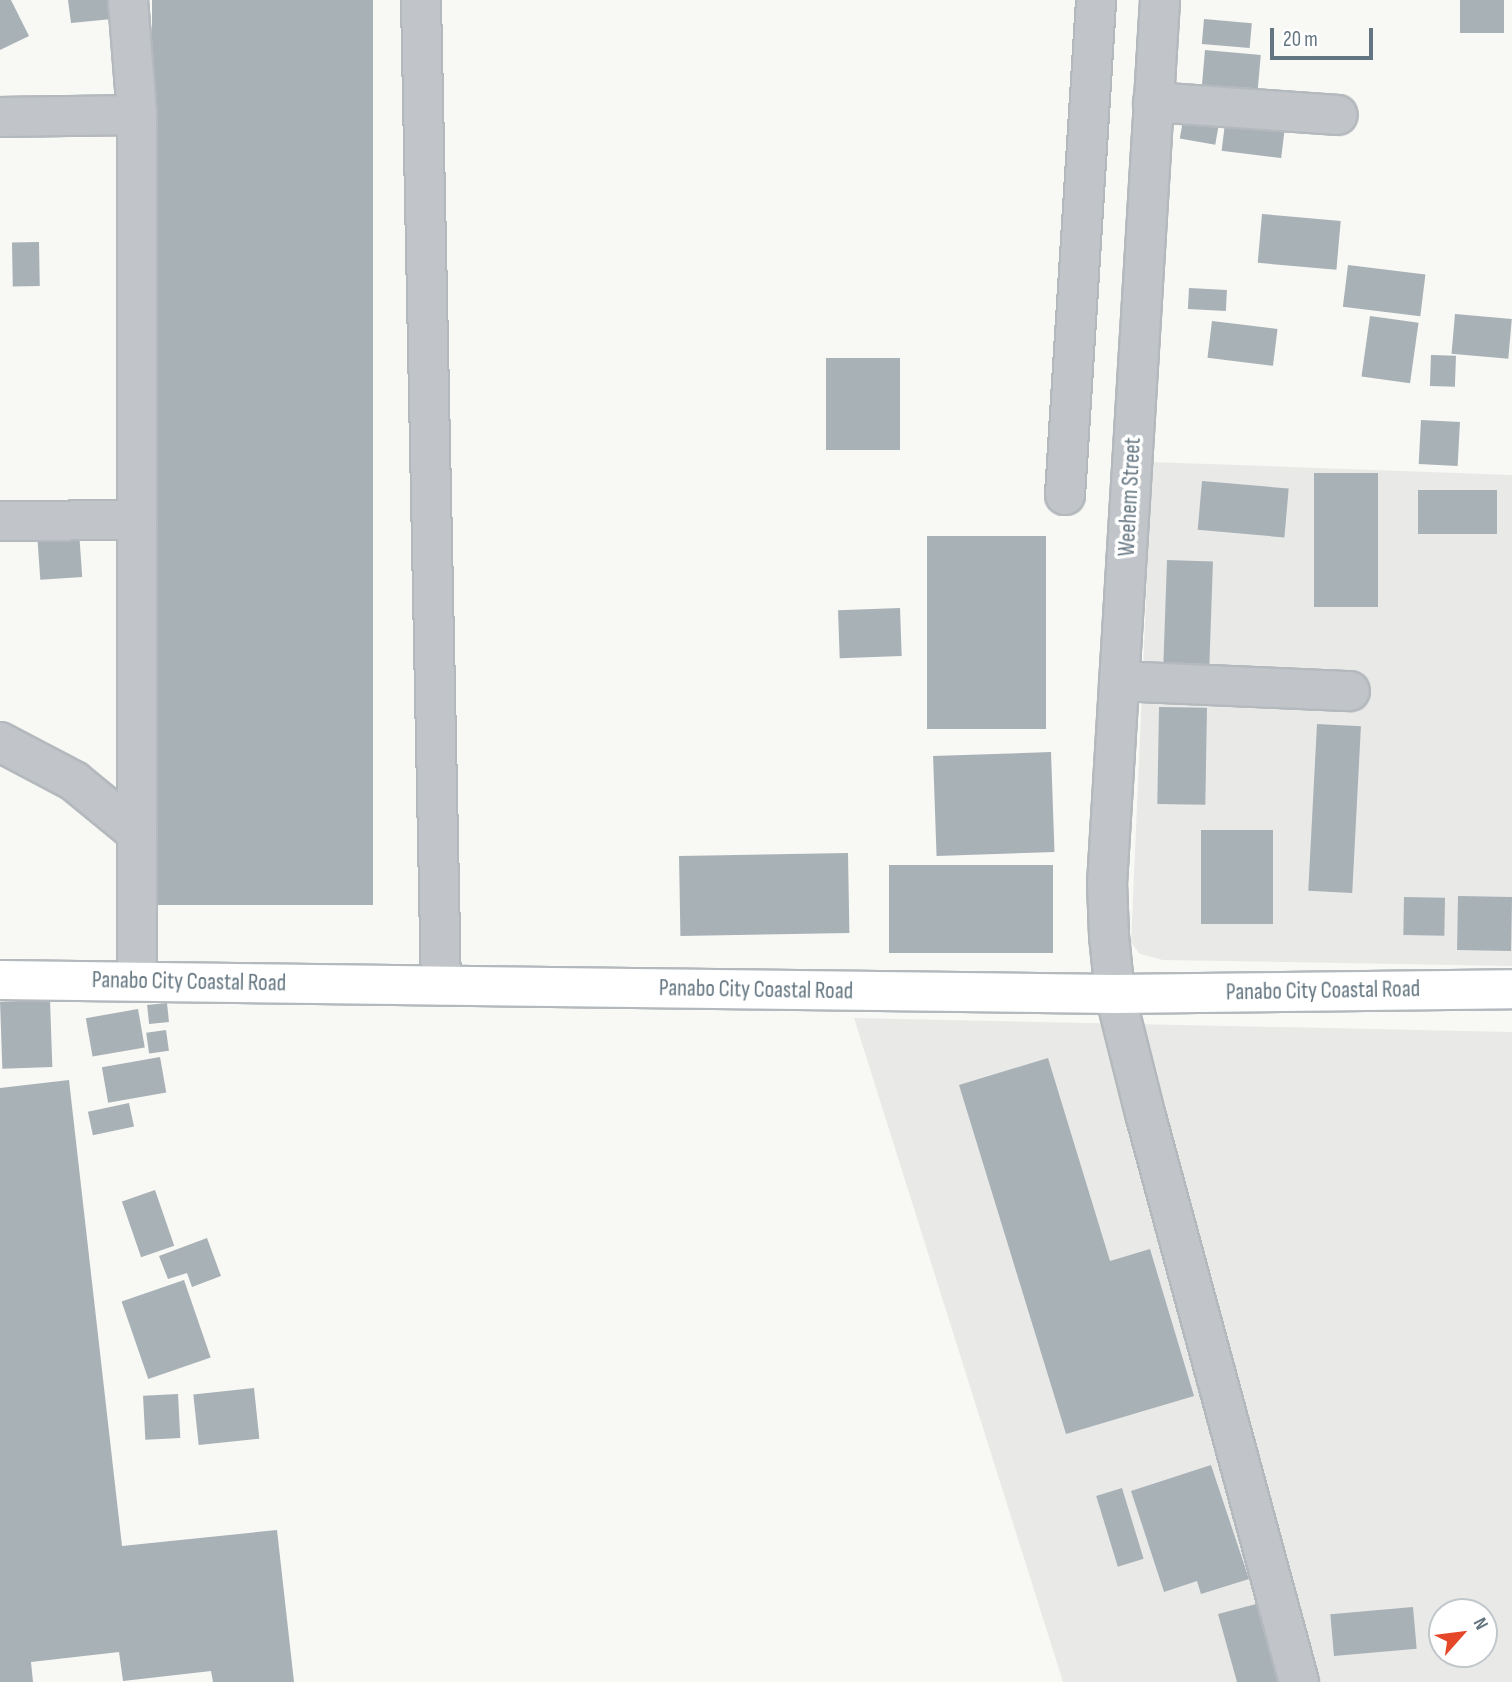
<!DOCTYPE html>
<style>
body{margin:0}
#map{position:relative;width:1512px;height:1682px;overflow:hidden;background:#f8f8f5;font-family:"Sofia Sans Condensed",sans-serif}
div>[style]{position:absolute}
.built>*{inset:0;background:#e9e9e8}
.building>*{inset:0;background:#a8b1b6;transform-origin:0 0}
.roads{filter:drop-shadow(2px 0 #b4b9bd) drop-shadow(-2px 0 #b4b9bd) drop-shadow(0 2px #b4b9bd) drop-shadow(0 -2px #b4b9bd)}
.minor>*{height:38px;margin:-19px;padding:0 19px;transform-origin:19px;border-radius:19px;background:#c1c5c9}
.major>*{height:38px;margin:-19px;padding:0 19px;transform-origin:19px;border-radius:19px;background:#fff}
span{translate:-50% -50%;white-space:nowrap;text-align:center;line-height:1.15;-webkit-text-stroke:7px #fff;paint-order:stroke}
.street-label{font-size:23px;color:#637580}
.north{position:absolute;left:1428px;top:1598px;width:70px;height:70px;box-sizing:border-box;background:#fff;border:2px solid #c1c8cc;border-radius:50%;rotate:62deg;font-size:19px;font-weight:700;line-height:28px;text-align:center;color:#637580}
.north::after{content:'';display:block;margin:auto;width:24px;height:32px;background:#e44829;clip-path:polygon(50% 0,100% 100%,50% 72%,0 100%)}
.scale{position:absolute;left:1270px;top:28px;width:103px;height:32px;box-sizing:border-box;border:4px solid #637580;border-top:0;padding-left:9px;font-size:21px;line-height:24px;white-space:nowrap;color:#637580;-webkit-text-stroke:5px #fff;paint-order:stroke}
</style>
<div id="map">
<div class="built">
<i style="clip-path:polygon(1152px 462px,1512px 475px,1512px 966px,1163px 960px,1140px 954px,1131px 943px)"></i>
<i style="clip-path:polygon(evenodd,854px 1018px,1512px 1032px,1512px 1682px,1063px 1682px,854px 1018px,1442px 1612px,1484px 1612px,1484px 1654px,1442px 1654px,1442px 1612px)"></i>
</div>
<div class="building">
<i style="clip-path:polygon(0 0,11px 0,29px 36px,0 50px)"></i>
<i style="clip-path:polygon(68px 0,110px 0,112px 19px,71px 23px)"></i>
<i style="left:152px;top:0;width:221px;height:905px"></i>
<i style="left:1460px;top:0;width:44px;height:33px"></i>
<i style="left:1204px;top:19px;width:48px;height:25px;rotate:5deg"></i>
<i style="left:1205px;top:50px;width:56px;height:42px;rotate:5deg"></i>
<i style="left:1185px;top:109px;width:36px;height:30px;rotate:10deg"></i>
<i style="left:1226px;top:115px;width:60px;height:36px;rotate:7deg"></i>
<i style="left:1262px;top:214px;width:79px;height:49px;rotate:5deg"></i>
<i style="left:39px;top:242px;width:44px;height:27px;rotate:89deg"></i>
<i style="left:1348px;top:265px;width:78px;height:42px;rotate:7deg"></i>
<i style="left:1189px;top:288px;width:38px;height:21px;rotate:3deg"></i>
<i style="left:1455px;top:314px;width:57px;height:40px;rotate:5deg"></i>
<i style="left:1370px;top:316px;width:49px;height:61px;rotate:8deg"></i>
<i style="left:1212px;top:321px;width:66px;height:37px;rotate:7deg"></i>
<i style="left:1431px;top:355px;width:25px;height:31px;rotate:2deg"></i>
<i style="left:900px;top:358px;width:92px;height:74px;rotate:90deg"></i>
<i style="left:1421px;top:420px;width:39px;height:44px;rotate:3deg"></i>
<i style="left:1314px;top:473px;width:64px;height:134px"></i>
<i style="left:1202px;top:481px;width:87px;height:49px;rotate:5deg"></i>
<i style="left:1497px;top:490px;width:44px;height:79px;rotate:90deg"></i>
<i style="left:79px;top:531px;width:46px;height:42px;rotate:86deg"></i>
<i style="left:927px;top:536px;width:119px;height:193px"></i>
<i style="left:1167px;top:560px;width:46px;height:107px;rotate:2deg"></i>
<i style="left:900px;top:608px;width:48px;height:62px;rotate:88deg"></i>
<i style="left:1159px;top:707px;width:48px;height:97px;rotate:1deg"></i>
<i style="left:1317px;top:724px;width:44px;height:167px;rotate:3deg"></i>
<i style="left:1051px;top:752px;width:100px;height:118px;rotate:88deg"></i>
<i style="left:1201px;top:830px;width:72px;height:94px"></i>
<i style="left:848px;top:853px;width:80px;height:169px;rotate:89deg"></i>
<i style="left:889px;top:865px;width:164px;height:88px"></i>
<i style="left:1458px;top:896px;width:54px;height:54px;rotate:1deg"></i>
<i style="left:1404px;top:897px;width:41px;height:38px;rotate:1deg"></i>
<i style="left:50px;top:1000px;width:67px;height:50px;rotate:88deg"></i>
<i style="left:167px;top:1003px;width:19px;height:20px;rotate:84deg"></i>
<i style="left:138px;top:1009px;width:39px;height:53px;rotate:80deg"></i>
<i style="left:166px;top:1030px;width:21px;height:20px;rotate:82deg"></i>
<i style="left:160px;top:1057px;width:36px;height:59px;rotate:80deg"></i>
<i style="clip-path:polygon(1048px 1058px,1110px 1261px,1150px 1249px,1194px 1396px,1066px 1434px,959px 1085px)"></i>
<i style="clip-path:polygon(69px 1080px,122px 1546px,277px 1530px,294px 1682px,213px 1682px,211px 1671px,123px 1681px,119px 1652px,31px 1662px,33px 1682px,0 1682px,0 1088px)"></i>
<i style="left:129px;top:1103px;width:24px;height:42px;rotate:78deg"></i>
<i style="left:155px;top:1190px;width:59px;height:35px;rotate:71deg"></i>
<i style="clip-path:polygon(207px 1238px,221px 1276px,192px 1287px,187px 1273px,168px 1279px,159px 1256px)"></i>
<i style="left:184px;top:1280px;width:82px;height:66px;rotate:71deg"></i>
<i style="left:254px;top:1388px;width:51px;height:61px;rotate:84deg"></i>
<i style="left:178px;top:1394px;width:44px;height:35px;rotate:87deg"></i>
<i style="clip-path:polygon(1211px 1465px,1249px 1579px,1201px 1594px,1197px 1581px,1164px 1592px,1131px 1491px)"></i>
<i style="left:1122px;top:1488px;width:74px;height:27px;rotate:73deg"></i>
<i style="clip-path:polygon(1264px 1602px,1286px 1682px,1237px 1682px,1218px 1614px)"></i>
<i style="left:1413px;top:1607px;width:42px;height:83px;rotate:85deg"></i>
</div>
<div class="roads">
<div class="minor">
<i style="left:128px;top:0;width:115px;rotate:85.5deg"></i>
<i style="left:137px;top:115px;width:866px;rotate:90deg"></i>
<i style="left:421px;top:0;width:986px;rotate:88.84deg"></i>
<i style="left:1160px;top:0;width:885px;rotate:93.43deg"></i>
<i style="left:1107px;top:883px;width:53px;rotate:87.8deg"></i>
<i style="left:1109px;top:936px;width:58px;rotate:84.1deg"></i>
<i style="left:1115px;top:994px;width:127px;rotate:75.9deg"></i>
<i style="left:1146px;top:1117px;width:585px;rotate:74.85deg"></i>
<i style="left:1153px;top:102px;width:185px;rotate:4deg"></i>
<i style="left:0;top:117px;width:137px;rotate:-0.8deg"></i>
<i style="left:1065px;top:495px;width:496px;rotate:-86.4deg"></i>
<i style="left:0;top:521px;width:137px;rotate:-0.4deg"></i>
<i style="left:1119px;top:681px;width:231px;rotate:2.5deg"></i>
<i style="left:0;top:742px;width:84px;rotate:27.8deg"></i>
<i style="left:74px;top:781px;width:80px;rotate:39.4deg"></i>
</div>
<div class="major">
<i style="left:0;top:980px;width:1115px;rotate:0.72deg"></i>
<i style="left:1115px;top:994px;width:397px;rotate:-0.7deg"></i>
</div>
</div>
<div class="street-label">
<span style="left:1130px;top:497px;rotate:-87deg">Weehem Street</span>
<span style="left:189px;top:982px;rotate:1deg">Panabo City Coastal Road</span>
<span style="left:756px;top:990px;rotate:1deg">Panabo City Coastal Road</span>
<span style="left:1323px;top:991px;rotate:-1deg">Panabo City Coastal Road</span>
</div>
<div class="north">N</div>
<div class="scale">20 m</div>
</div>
